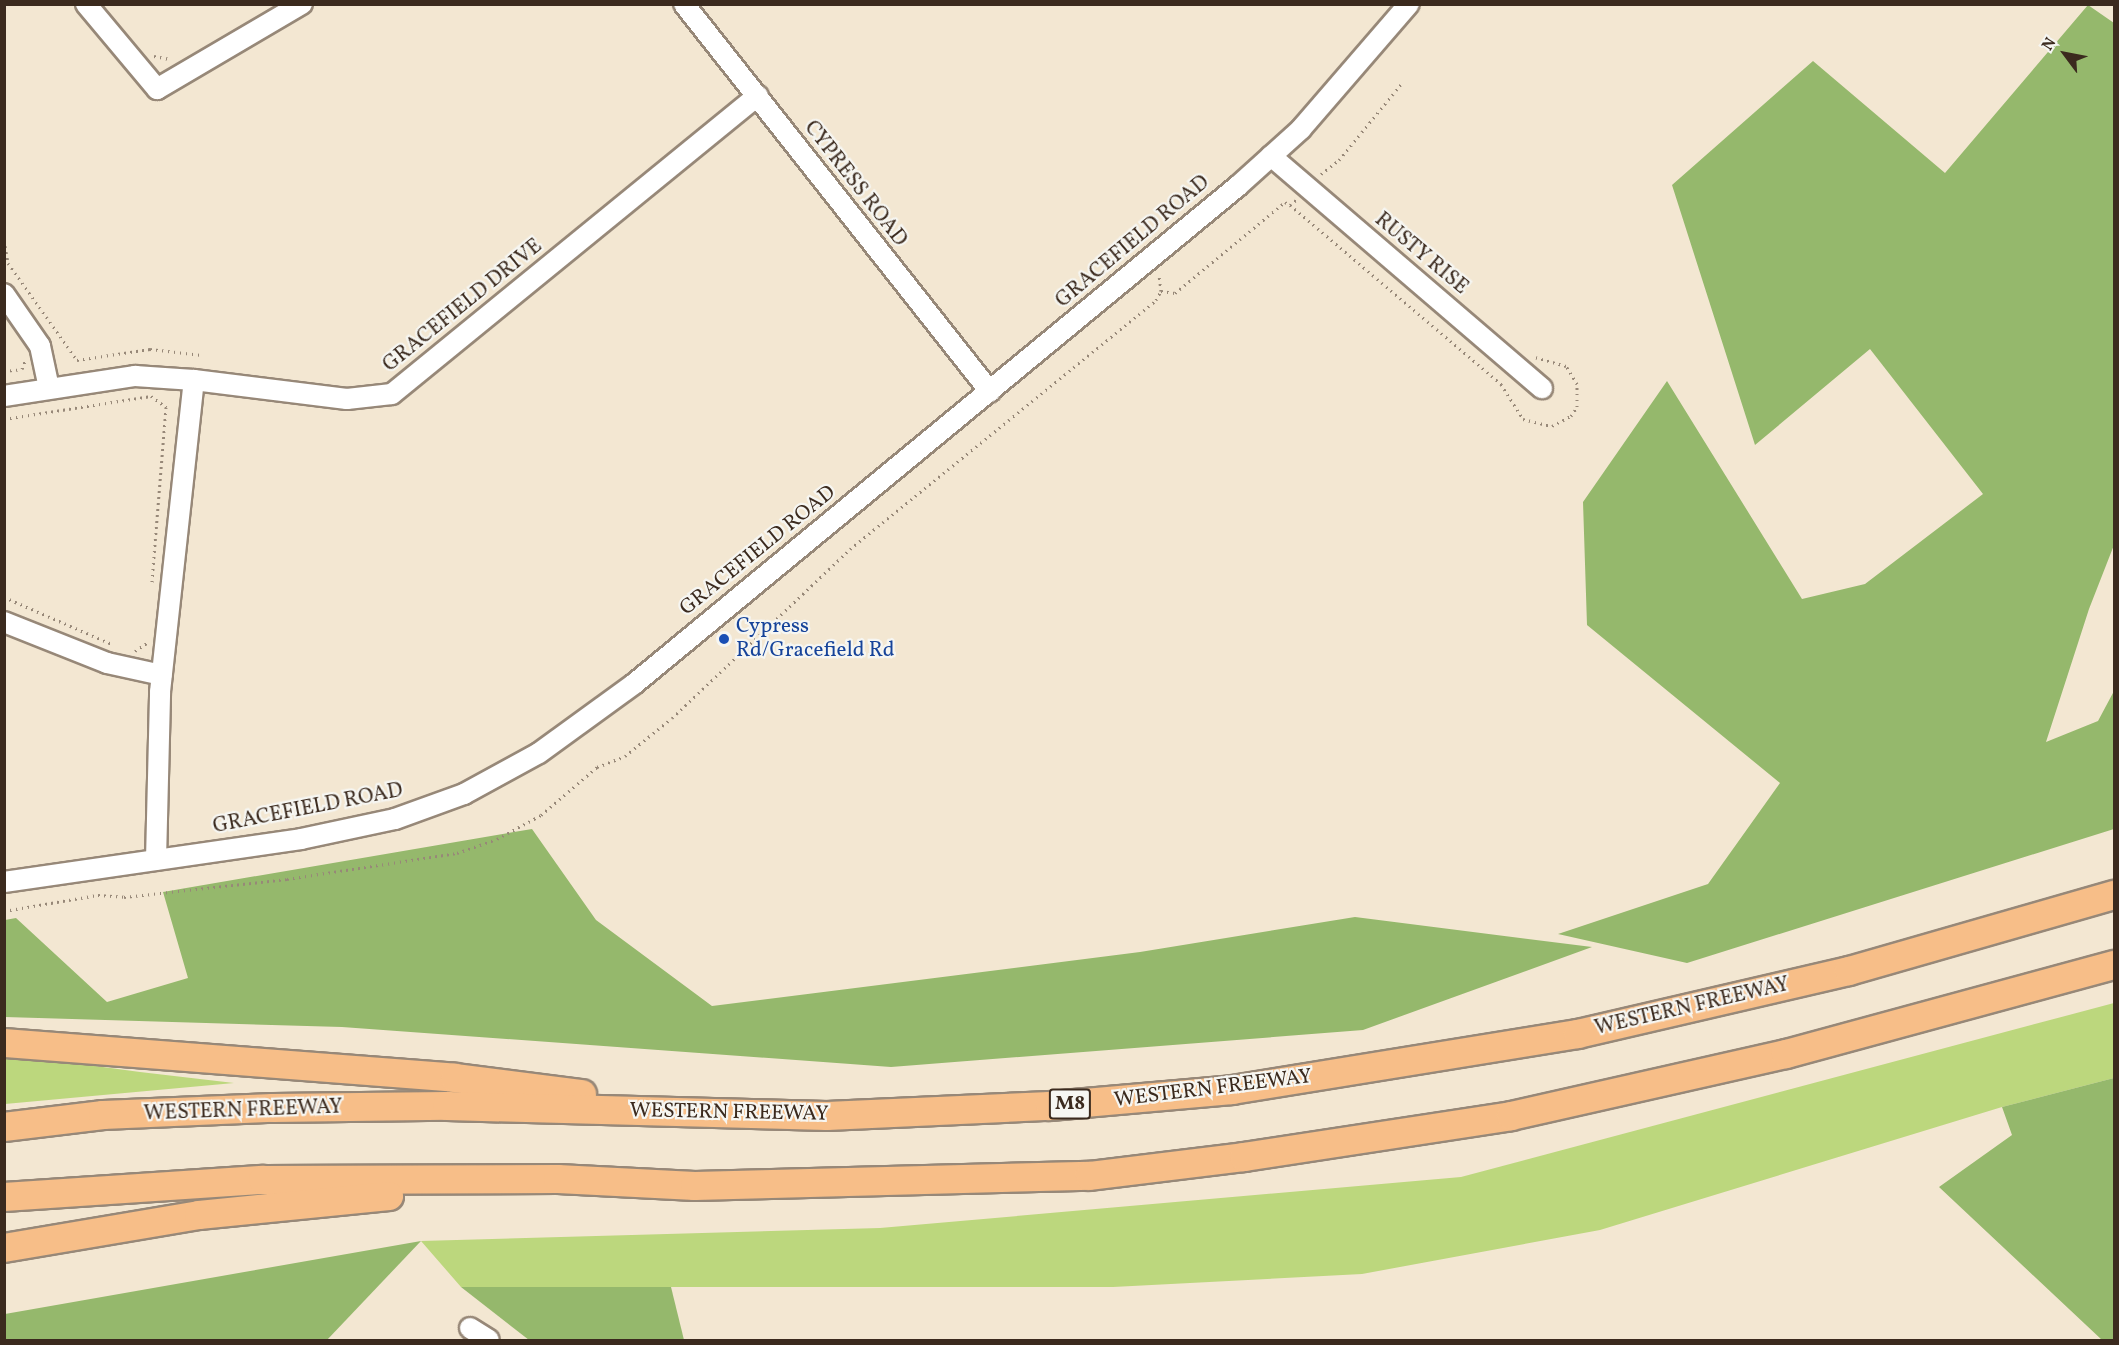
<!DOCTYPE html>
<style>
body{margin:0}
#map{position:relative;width:2119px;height:1345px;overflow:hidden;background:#f3e7d2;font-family:Vollkorn,serif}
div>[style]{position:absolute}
.green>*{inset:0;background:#bcd77d}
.forest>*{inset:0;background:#95b86c}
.path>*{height:3px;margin-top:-1.5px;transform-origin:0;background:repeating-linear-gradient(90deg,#978878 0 1.5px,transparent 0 6px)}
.roads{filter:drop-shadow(2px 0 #978878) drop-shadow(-2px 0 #978878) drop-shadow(0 2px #978878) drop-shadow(0 -2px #978878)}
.minor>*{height:20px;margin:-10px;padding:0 10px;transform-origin:10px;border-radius:10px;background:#fff}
.highway>*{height:28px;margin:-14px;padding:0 14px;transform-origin:14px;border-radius:14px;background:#f7be88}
.dots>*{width:16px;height:16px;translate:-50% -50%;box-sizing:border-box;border:3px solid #f6f6f2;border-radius:50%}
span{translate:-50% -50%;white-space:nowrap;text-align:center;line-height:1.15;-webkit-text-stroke:4.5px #f6f6f2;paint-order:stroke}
.shield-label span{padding:2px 4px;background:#f6f6f2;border:2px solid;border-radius:4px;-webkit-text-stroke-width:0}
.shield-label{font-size:20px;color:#3b2a1e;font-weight:700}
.street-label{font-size:21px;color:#3b2a1e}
.transit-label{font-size:21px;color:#164399}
.left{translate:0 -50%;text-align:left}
.frame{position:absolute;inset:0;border:6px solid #3b2a1e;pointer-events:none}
.north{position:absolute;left:2035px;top:24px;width:60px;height:60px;-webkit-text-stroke:4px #f6f6f2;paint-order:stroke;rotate:302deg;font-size:16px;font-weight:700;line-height:24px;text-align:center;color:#3b2a1e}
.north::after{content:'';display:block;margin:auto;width:21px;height:27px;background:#3b2a1e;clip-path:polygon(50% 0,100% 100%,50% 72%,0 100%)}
</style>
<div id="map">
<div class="green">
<i style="clip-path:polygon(2114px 1003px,2114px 1078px,2002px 1107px,1600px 1230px,1362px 1274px,1113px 1287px,461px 1287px,421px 1241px,880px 1228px,1461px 1177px)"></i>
<i style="clip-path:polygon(21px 1056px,140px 1072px,234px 1083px,5px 1104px,4px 1057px)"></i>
</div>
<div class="forest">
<i style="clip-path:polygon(2088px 5px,2114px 23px,2114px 545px,2089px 609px,2046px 742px,2098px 721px,2114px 691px,2114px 829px,1687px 963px,1558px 934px,1708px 884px,1780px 783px,1587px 625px,1583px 502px,1667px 381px,1802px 599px,1865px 584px,1983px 494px,1870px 349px,1755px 445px,1672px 185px,1813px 61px,1945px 173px)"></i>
<i style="clip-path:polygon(532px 829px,596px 920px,712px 1006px,1140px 952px,1355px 917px,1592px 947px,1363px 1030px,891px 1067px,342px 1027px,5px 1017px,5px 920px,16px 918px,107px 1002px,188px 978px,163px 892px)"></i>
<i style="clip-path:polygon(2114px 1078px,2114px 1340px,2102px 1340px,1939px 1187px,2012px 1135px,2002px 1107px)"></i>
<i style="clip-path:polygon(421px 1241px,327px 1340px,5px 1340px,5px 1314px)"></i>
<i style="clip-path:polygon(461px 1287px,671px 1287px,684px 1340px,529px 1340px)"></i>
</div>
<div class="path">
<i style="left:154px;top:56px;width:16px;rotate:11deg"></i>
<i style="left:1321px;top:174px;width:23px;rotate:-38deg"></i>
<i style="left:1339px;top:160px;width:99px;rotate:-50.7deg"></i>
<i style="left:1290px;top:205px;width:277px;rotate:40.3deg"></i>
<i style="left:1501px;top:384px;width:41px;rotate:57.8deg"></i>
<i style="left:1523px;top:419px;width:30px;rotate:14deg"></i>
<i style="left:1552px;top:426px;width:21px;rotate:-28deg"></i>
<i style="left:1571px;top:416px;width:11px;rotate:-56deg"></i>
<i style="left:1577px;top:407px;width:23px;rotate:-90deg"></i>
<i style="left:1577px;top:384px;width:21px;rotate:-121deg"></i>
<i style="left:1566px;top:366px;width:33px;rotate:-164deg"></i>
<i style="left:4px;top:240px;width:23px;rotate:80deg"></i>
<i style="left:8px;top:263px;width:119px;rotate:54.6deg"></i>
<i style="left:77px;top:360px;width:74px;rotate:-8.6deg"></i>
<i style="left:150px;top:349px;width:52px;rotate:6.6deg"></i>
<i style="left:1161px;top:291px;width:14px;rotate:8deg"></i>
<i style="left:1175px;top:293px;width:143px;rotate:-39.6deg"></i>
<i style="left:1285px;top:202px;width:6px;rotate:31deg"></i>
<i style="left:1290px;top:205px;width:8px;rotate:-40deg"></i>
<i style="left:4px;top:371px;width:18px;rotate:-6deg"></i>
<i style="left:22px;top:369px;width:9px;rotate:-69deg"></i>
<i style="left:4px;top:419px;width:149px;rotate:-8.9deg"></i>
<i style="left:151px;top:396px;width:19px;rotate:36deg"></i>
<i style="left:166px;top:407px;width:176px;rotate:94.6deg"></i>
<i style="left:4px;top:597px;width:116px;rotate:23.5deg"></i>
<i style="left:135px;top:651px;width:14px;rotate:-34deg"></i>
<i style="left:4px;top:911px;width:95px;rotate:-9.7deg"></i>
<i style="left:98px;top:895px;width:26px;rotate:4deg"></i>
<i style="left:124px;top:897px;width:164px;rotate:-6.3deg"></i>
<i style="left:287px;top:879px;width:172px;rotate:-8.7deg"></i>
<i style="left:457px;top:853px;width:42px;rotate:-19.3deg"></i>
<i style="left:497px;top:839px;width:50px;rotate:-28.6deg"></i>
<i style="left:541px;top:815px;width:74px;rotate:-40.6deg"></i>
<i style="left:597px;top:767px;width:30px;rotate:-21deg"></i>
<i style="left:625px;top:756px;width:60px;rotate:-39deg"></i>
<i style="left:672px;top:718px;width:245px;rotate:-43.5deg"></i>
<i style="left:850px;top:549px;width:395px;rotate:-39.1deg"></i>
<i style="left:1156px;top:300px;width:10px;rotate:-61deg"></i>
<i style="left:1161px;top:291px;width:16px;rotate:-97deg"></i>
</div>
<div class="roads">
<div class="minor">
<i style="left:86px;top:4px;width:111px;rotate:50.1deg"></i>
<i style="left:157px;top:89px;width:168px;rotate:-30.4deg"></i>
<i style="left:684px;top:4px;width:494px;rotate:51.7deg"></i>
<i style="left:1271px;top:156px;width:357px;rotate:40.6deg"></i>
<i style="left:4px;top:294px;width:63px;rotate:55.3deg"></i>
<i style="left:40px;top:346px;width:43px;rotate:77.9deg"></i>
<i style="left:4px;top:396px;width:133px;rotate:-8.7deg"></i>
<i style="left:135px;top:376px;width:59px;rotate:3.9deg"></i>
<i style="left:4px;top:622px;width:111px;rotate:21.7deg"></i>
<i style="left:107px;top:663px;width:56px;rotate:12.3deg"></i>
<i style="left:156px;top:860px;width:168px;rotate:-88.6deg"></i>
<i style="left:160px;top:692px;width:314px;rotate:-83.8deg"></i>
<i style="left:194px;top:380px;width:154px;rotate:7.1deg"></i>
<i style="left:347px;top:399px;width:45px;rotate:-6.3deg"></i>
<i style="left:392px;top:394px;width:472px;rotate:-39.2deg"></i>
<i style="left:4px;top:882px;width:300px;rotate:-8.2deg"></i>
<i style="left:301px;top:839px;width:96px;rotate:-12deg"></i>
<i style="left:395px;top:819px;width:73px;rotate:-19.9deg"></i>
<i style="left:464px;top:794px;width:85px;rotate:-28.7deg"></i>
<i style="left:539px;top:753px;width:117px;rotate:-36deg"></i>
<i style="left:634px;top:684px;width:783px;rotate:-39.51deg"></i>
<i style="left:1238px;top:186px;width:85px;rotate:-42.1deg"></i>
<i style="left:1301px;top:129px;width:165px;rotate:-49.2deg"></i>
<i style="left:470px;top:1328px;width:22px;rotate:32deg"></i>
</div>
<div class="highway">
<i style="left:4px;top:1043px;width:452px;rotate:4.4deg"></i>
<i style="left:455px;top:1078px;width:128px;rotate:7.2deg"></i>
<i style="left:4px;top:1127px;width:100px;rotate:-6.9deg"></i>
<i style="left:103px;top:1115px;width:170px;rotate:-2.4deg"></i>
<i style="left:273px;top:1108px;width:174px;rotate:-0.7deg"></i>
<i style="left:447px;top:1106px;width:380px;rotate:1.5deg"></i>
<i style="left:827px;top:1116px;width:223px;rotate:-2.6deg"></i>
<i style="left:1050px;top:1106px;width:183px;rotate:-5deg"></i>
<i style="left:1232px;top:1090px;width:351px;rotate:-9.2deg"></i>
<i style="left:1578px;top:1034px;width:278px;rotate:-13.1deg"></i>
<i style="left:1849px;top:971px;width:276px;rotate:-16deg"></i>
<i style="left:4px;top:1197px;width:260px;rotate:-3.8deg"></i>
<i style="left:263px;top:1180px;width:295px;rotate:-0.2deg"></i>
<i style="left:558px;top:1179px;width:137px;rotate:2.9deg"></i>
<i style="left:695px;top:1186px;width:395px;rotate:-1.5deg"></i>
<i style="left:1090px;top:1176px;width:155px;rotate:-7deg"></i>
<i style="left:1244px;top:1157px;width:270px;rotate:-8.7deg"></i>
<i style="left:1511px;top:1116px;width:282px;rotate:-12.7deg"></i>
<i style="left:1786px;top:1054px;width:340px;rotate:-15.2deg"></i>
<i style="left:4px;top:1248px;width:198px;rotate:-9.6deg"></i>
<i style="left:199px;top:1215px;width:191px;rotate:-5.7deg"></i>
</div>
</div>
<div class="dots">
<i style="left:724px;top:639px;background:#1a4fb4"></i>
</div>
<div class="shield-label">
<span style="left:1070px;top:1104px">M8</span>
</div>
<div class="street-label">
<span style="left:855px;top:184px;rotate:52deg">CYPRESS ROAD</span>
<span style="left:1133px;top:242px;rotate:-40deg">GRACEFIELD ROAD</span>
<span style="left:1421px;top:254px;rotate:40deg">RUSTY RISE</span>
<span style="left:463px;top:306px;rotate:-39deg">GRACEFIELD DRIVE</span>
<span style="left:758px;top:551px;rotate:-39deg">GRACEFIELD ROAD</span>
<span style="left:308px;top:809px;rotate:-11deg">GRACEFIELD ROAD</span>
<span style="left:1692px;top:1007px;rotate:-13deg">WESTERN FREEWAY</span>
<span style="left:1213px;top:1089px;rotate:-7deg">WESTERN FREEWAY</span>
<span style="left:243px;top:1111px;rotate:-2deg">WESTERN FREEWAY</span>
<span style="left:729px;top:1113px;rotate:1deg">WESTERN FREEWAY</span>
</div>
<div class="transit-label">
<span class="left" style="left:736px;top:639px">Cypress<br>Rd/Gracefield Rd</span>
</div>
<div class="frame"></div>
<div class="north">N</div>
</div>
